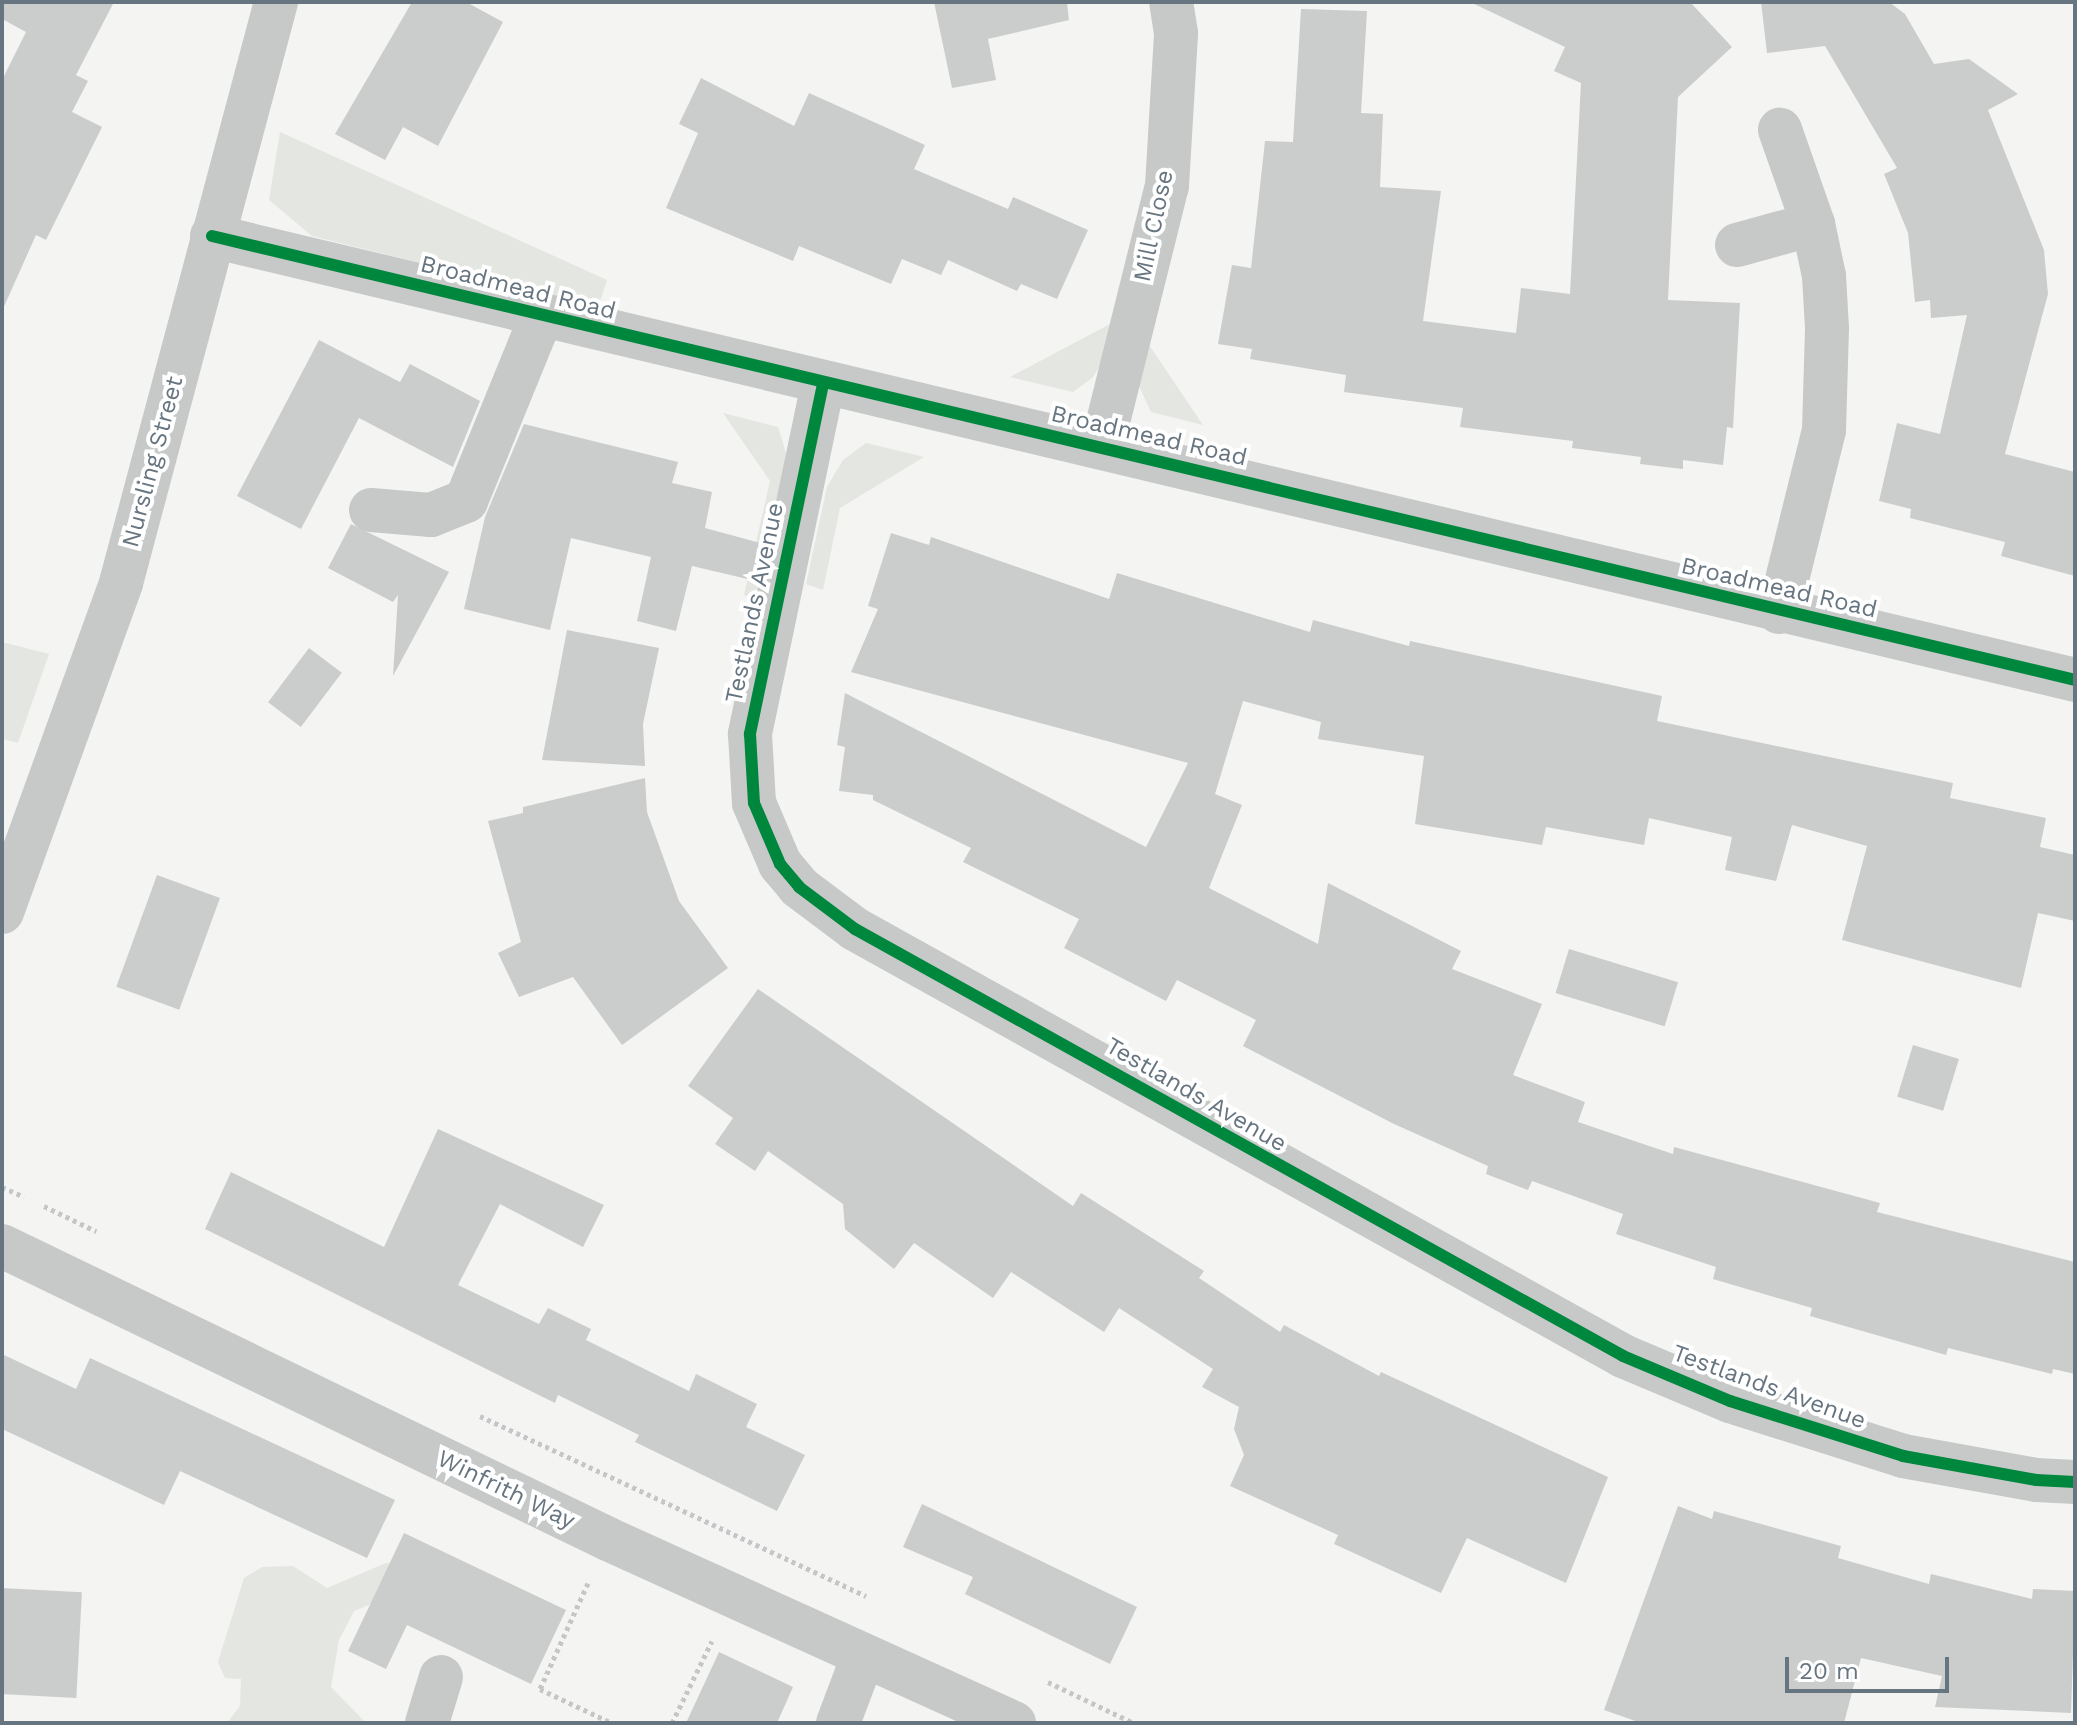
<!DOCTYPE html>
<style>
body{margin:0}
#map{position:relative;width:2077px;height:1725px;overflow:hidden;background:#f4f4f3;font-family:"Work Sans",sans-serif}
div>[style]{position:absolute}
.green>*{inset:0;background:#e3e6e1}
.building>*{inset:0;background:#cbcccc;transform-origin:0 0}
.path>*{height:5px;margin-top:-2.5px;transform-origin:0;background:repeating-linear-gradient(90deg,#c5c6c7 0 4px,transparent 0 8px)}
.minor>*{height:44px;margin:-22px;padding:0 22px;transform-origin:22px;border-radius:22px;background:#c7c9c9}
.cycleway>*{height:12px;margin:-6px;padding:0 6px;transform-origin:6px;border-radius:6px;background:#00873e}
span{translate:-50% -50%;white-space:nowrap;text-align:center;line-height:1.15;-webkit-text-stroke:8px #fff;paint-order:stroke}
.street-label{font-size:24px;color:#677580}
.frame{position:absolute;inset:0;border:4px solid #677580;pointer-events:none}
.scale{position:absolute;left:1785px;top:1657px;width:164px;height:36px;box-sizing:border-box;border:4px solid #677580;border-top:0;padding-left:10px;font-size:24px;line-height:28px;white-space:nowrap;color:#677580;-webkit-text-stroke:6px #fff;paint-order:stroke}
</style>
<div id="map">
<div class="green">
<i style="clip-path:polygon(280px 132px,607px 280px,598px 307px,312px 236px,269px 200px)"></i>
<i style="clip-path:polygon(1114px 322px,1106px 357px,1092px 378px,1073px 392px,1010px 377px)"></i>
<i style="clip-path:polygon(1145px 339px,1203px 425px,1151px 412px,1139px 386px)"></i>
<i style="clip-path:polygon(723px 413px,778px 427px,789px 463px,760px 599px,744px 595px,770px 481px)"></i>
<i style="clip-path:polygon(866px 443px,924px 457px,840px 508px,823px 590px,806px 584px,827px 487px,843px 460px)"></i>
<i style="clip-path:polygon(2px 642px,49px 654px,18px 743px,2px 739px)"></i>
<i style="clip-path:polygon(386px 1563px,405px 1564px,401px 1592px,354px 1611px,339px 1640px,331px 1687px,366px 1723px,227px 1723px,240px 1706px,241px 1679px,225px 1678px,218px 1662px,244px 1578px,262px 1567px,293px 1566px,327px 1588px)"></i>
</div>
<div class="building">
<i style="clip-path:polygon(2px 2px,114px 2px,76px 75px,88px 81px,72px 112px,102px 127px,46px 240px,36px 235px,2px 311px,2px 80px,26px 32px,2px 19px)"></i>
<i style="clip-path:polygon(412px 2px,466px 2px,503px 22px,438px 146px,403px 127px,385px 160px,335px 134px)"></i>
<i style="clip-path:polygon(934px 2px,1067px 2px,1069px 20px,988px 39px,996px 80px,952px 88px)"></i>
<i style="clip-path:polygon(1470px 2px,1690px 2px,1732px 47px,1678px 97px,1668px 300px,1740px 303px,1733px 428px,1727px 427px,1723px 465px,1683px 460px,1683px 469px,1640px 464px,1641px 457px,1572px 448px,1573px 441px,1460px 427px,1463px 408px,1344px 392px,1346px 375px,1250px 359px,1252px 349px,1218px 344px,1232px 265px,1251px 268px,1265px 141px,1293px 142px,1301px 9px,1367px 11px,1361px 113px,1383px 114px,1380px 187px,1441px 191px,1423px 321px,1516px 333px,1521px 288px,1570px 294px,1581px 83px,1554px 71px,1565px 47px)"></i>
<i style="clip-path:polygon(1761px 2px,1889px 2px,1905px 14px,1934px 64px,1969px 59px,2018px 94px,1988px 110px,2044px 250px,2048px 294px,2005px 454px,2075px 472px,2075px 576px,2001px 556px,2005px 542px,1910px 518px,1911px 509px,1879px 501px,1897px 423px,1940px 434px,1967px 315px,1931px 318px,1930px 300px,1915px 302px,1908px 233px,1884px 174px,1897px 168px,1825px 46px,1767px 53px)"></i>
<i style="clip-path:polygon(701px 78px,794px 126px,809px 93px,925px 145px,914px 169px,1008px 209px,1013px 197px,1088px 230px,1057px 299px,1021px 284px,1017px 291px,948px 260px,941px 275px,902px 259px,891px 284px,799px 246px,793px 261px,666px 208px,698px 133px,679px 124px)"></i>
<i style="clip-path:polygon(319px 340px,400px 382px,410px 364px,480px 401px,453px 467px,359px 418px,301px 529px,237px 496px)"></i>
<i style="clip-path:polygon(524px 424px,678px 462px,672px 483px,712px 492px,705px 528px,764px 544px,756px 581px,692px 566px,676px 631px,637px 621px,651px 557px,571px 538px,550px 630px,464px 609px,485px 517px)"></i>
<i style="clip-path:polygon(351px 524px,449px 572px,393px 676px,398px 595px,393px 602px,328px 568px)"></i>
<i style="clip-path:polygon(891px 533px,929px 545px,931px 537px,1109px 599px,1117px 573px,1310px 632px,1313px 620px,1409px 646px,1410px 641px,1662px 696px,1657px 721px,1953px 783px,1950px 798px,2046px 818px,2040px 847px,2075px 855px,2075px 921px,2038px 913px,2021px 988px,1842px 940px,1867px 846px,1792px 825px,1776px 881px,1725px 870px,1732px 837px,1649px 818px,1644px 845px,1546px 827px,1542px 845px,1415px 824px,1424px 756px,1318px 739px,1321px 722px,1243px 701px,1215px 794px,1242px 805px,1209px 888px,1318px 944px,1328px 883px,1461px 951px,1452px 969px,1542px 1004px,1513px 1075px,1585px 1102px,1578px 1122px,1673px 1154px,1674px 1147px,1880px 1203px,1877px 1212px,2075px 1262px,2075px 1374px,2053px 1369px,2052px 1374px,1948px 1348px,1946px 1355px,1810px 1316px,1812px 1308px,1713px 1279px,1716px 1267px,1616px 1234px,1623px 1214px,1532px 1181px,1528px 1190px,1486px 1174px,1488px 1166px,1394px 1124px,1243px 1046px,1256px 1020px,1177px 980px,1166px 1001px,1064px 948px,1079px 919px,963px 862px,971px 848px,873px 800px,873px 795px,839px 791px,845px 747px,837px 745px,845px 693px,1146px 847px,1188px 763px,851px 672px,878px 609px,868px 606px)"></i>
<i style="clip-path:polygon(567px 630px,659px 648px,643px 724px,645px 766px,542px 760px)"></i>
<i style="left:309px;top:648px;width:41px;height:68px;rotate:37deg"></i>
<i style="clip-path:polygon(645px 778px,647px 812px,679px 901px,728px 968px,622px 1045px,573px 977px,519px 997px,498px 953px,521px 942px,488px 821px,523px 813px,523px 807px)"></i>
<i style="left:157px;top:875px;width:67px;height:119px;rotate:20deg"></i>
<i style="left:1569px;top:949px;width:114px;height:46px;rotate:17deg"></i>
<i style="clip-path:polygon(758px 989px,1073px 1206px,1081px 1193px,1204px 1271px,1199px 1278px,1280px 1332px,1284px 1325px,1379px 1376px,1381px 1372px,1608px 1477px,1566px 1583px,1467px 1538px,1441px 1593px,1334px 1544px,1338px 1535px,1230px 1486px,1244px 1455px,1234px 1429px,1239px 1407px,1202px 1387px,1213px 1369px,1119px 1308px,1104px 1332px,1011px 1272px,993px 1298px,914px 1243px,894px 1269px,845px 1229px,843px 1204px,768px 1151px,755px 1171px,715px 1144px,733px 1118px,688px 1086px)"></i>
<i style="left:1913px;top:1045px;width:48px;height:54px;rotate:17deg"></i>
<i style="clip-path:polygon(438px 1129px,604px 1205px,583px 1247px,500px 1204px,458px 1285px,539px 1324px,548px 1308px,591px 1329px,586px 1340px,689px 1391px,696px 1374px,757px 1404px,746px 1427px,805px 1455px,777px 1511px,635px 1442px,639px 1435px,558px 1395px,555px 1403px,205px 1229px,231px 1172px,384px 1247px)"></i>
<i style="clip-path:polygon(2px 1354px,76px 1389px,90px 1358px,395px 1500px,367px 1558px,180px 1471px,164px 1505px,2px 1429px)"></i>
<i style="clip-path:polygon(922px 1504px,1137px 1607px,1110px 1664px,965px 1594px,973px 1577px,903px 1547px)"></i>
<i style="clip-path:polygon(1678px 1506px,1712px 1519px,1714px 1511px,1841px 1546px,1838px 1558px,1929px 1584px,1931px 1574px,2032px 1599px,2033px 1589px,2075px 1591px,2071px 1713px,1935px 1707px,1942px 1676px,1861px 1658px,1844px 1723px,1641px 1723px,1604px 1710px)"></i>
<i style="clip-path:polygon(404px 1533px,566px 1610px,531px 1684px,407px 1625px,386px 1669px,348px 1651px)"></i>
<i style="left:2px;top:1588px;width:80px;height:106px;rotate:3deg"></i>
<i style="clip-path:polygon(719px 1652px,793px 1687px,777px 1723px,686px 1723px)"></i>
</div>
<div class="path">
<i style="left:2px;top:1187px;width:24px;rotate:24deg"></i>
<i style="left:44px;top:1206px;width:58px;rotate:25.7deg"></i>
<i style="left:480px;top:1416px;width:426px;rotate:25deg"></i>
<i style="left:588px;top:1583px;width:116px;rotate:114.4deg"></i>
<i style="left:540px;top:1689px;width:80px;rotate:25.3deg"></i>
<i style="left:1048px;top:1682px;width:95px;rotate:25.5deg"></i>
<i style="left:672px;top:1723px;width:91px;rotate:-64deg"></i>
</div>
<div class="minor">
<i style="left:212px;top:236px;width:1915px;rotate:13.4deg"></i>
<i style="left:1737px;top:245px;width:79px;rotate:-15.4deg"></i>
<i style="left:823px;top:384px;width:358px;rotate:101.8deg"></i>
<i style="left:750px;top:734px;width:69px;rotate:86.7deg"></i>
<i style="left:754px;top:803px;width:66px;rotate:66.9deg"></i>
<i style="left:780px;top:864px;width:30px;rotate:50deg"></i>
<i style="left:799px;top:887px;width:70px;rotate:36.9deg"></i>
<i style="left:855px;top:929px;width:879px;rotate:29.07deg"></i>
<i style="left:1623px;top:1356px;width:116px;rotate:22.8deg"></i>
<i style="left:1730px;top:1401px;width:182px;rotate:17.6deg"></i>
<i style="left:1903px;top:1456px;width:135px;rotate:10.2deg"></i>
<i style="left:2036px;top:1480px;width:39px;rotate:3deg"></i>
<i style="left:1102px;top:446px;width:268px;rotate:-76deg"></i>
<i style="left:1167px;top:186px;width:153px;rotate:-86.6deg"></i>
<i style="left:1176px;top:33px;width:31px;rotate:-99deg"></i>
<i style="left:371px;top:510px;width:60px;rotate:4.8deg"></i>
<i style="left:431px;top:515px;width:38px;rotate:-22deg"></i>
<i style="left:466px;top:501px;width:199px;rotate:-67.8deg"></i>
<i style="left:1779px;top:612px;width:187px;rotate:-76.1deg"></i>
<i style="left:1824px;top:430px;width:102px;rotate:-88.3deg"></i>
<i style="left:1827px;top:328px;width:52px;rotate:-93.3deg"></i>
<i style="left:1824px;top:276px;width:53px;rotate:-101.9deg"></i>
<i style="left:1813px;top:224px;width:100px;rotate:-109.3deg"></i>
<i style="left:2px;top:912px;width:350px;rotate:-70.1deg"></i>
<i style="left:121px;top:583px;width:601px;rotate:-75.06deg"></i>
<i style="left:2px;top:1246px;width:673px;rotate:25.8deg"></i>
<i style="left:608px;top:1539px;width:446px;rotate:24.4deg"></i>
<i style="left:427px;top:1723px;width:48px;rotate:-73.1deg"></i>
<i style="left:838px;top:1723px;width:71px;rotate:-69.3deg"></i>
</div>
<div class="cycleway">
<i style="left:212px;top:236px;width:1915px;rotate:13.4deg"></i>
<i style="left:823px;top:384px;width:358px;rotate:101.8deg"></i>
<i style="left:750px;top:734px;width:69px;rotate:86.7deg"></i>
<i style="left:754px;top:803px;width:66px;rotate:66.9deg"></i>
<i style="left:780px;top:864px;width:30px;rotate:50deg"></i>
<i style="left:799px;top:887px;width:70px;rotate:36.9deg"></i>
<i style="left:855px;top:929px;width:879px;rotate:29.07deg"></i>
<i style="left:1623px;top:1356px;width:116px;rotate:22.8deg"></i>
<i style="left:1730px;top:1401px;width:182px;rotate:17.6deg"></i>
<i style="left:1903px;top:1456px;width:135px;rotate:10.2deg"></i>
<i style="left:2036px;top:1480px;width:39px;rotate:3deg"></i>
</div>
<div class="street-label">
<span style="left:1154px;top:226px;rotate:-78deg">Mill Close</span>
<span style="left:518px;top:288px;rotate:14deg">Broadmead Road</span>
<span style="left:1149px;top:436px;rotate:13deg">Broadmead Road</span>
<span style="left:153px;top:462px;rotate:-75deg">Nursling Street</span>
<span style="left:1779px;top:588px;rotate:13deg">Broadmead Road</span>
<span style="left:755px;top:603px;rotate:-78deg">Testlands Avenue</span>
<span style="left:1196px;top:1095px;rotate:30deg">Testlands Avenue</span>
<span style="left:1769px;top:1387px;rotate:20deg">Testlands Avenue</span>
<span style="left:506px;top:1490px;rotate:26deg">Winfrith Way</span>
</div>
<div class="frame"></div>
<div class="scale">20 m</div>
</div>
